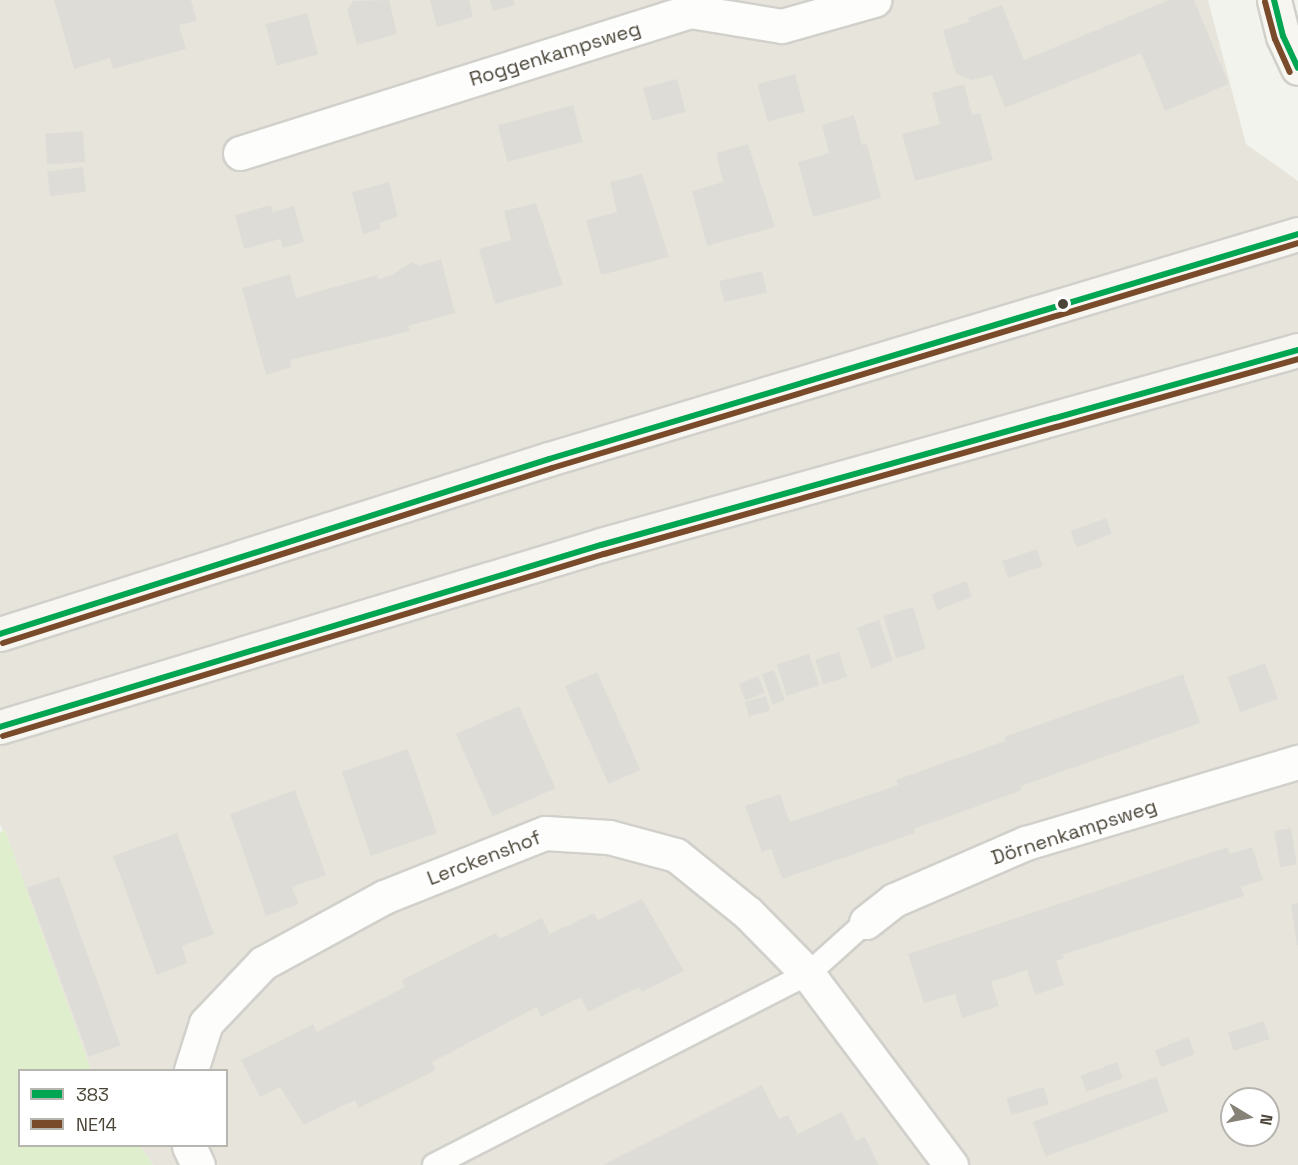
<!DOCTYPE html>
<meta charset="utf-8">
<style>
body{margin:0}
#map{position:relative;width:1298px;height:1165px;overflow:hidden;background:#f3f3ee;font-family:"Space Grotesk",sans-serif}
div>[style]{position:absolute}
.residential>*{inset:0;background:#e7e5db}
.green>*{inset:0;background:#dfefce}
.building>*{inset:0;background:#dddcd6;transform-origin:0 0}
.roads{filter:drop-shadow(2px 0 #d1d0cb) drop-shadow(-2px 0 #d1d0cb) drop-shadow(0 2px #d1d0cb) drop-shadow(0 -2px #d1d0cb)}
.lane>*{height:22px;margin:-11px;padding:0 11px;transform-origin:11px;border-radius:11px;background:#fdfdfc}
.street>*{height:33px;margin:-16.5px;padding:0 16.5px;transform-origin:16.5px;border-radius:16.5px;background:#fdfdfc}
.secondary>*{height:33px;margin:-16.5px;padding:0 16.5px;transform-origin:16.5px;border-radius:16.5px;background:#f7f6f1}
.bus-1>*{height:6px;margin:-3px;padding:0 3px;transform-origin:3px;border-radius:3px;background:#00a651}
.bus-2>*{height:6px;margin:-3px;padding:0 3px;transform-origin:3px;border-radius:3px;background:#7a4b2a}
.dots>*{width:16px;height:16px;translate:-50% -50%;box-sizing:border-box;border:3px solid #fff;border-radius:50%}
span{translate:-50% -50%;white-space:nowrap;text-align:center;line-height:1.15;-webkit-text-stroke:5px #fff;paint-order:stroke}
.street-label{font-size:20px;color:#4b4538}
.legend{position:absolute;left:18px;top:1069px;width:210px;height:78px;box-sizing:border-box;background:#fff;border:2px solid #b7b5af;margin:0;padding:8px 10px;list-style:none;font-size:18px;color:#4b4538}
.legend li{display:flex;align-items:center;gap:12px;height:30px}
.legend b{width:30px;border:2px solid #b7b5af}
.north{position:absolute;left:1220px;top:1087px;width:60px;height:60px;box-sizing:border-box;background:#fff;border:2px solid #b7b5af;border-radius:50%;rotate:100deg;font-size:16px;font-weight:700;line-height:24px;text-align:center;color:#4b4538}
.north::after{content:'';display:block;margin:auto;width:21px;height:27px;background:#868278;clip-path:polygon(50% 0,100% 100%,50% 72%,0 100%)}
</style>
<div id="map">
<div class="residential">
<i style="clip-path:polygon(evenodd,0 0,1208px 0,1246px 144px,1298px 181px,1298px 1165px,153px 1165px,140px 1146px,226px 1146px,226px 1070px,91px 1070px,0 824px,0 0,1232px 1099px,1268px 1099px,1268px 1135px,1232px 1135px,1232px 1099px)"></i>
</div>
<div class="green">
<i style="clip-path:polygon(5px 830px,91px 1070px,20px 1070px,20px 1146px,140px 1146px,153px 1165px,0 1165px,0 832px)"></i>
</div>
<div class="building">
<i style="clip-path:polygon(54px 0,191px 0,197px 21px,179px 25px,186px 49px,113px 69px,110px 58px,74px 69px)"></i>
<i style="clip-path:polygon(389px 0,397px 34px,357px 45px,347px 10px,353px 1px)"></i>
<i style="clip-path:polygon(430px 0,469px 0,473px 17px,437px 27px)"></i>
<i style="clip-path:polygon(490px 0,513px 0,515px 5px,493px 11px)"></i>
<i style="clip-path:polygon(1169px 0,1194px 0,1229px 84px,1165px 111px,1141px 53px,1005px 108px,992px 75px,972px 80px,956px 74px,943px 30px,970px 22px,968px 18px,1002px 5px,1024px 60px)"></i>
<i style="left:307px;top:13px;width:43px;height:43px;rotate:75deg"></i>
<i style="left:795px;top:74px;width:39px;height:39px;rotate:75deg"></i>
<i style="left:677px;top:79px;width:34px;height:35px;rotate:75deg"></i>
<i style="clip-path:polygon(964px 84px,972px 115px,980px 113px,993px 160px,915px 181px,902px 134px,940px 124px,932px 93px)"></i>
<i style="left:573px;top:105px;width:38px;height:78px;rotate:75deg"></i>
<i style="clip-path:polygon(854px 115px,862px 145px,867px 144px,881px 198px,813px 217px,798px 162px,829px 153px,822px 125px)"></i>
<i style="left:83px;top:131px;width:31px;height:38px;rotate:86deg"></i>
<i style="clip-path:polygon(748px 144px,775px 227px,707px 246px,692px 191px,723px 182px,716px 153px)"></i>
<i style="left:83px;top:167px;width:25px;height:36px;rotate:83deg"></i>
<i style="clip-path:polygon(642px 174px,669px 257px,601px 275px,586px 220px,617px 212px,610px 182px)"></i>
<i style="clip-path:polygon(389px 182px,398px 217px,379px 223px,381px 229px,363px 234px,352px 192px)"></i>
<i style="clip-path:polygon(536px 203px,563px 285px,495px 304px,479px 249px,511px 240px,504px 211px)"></i>
<i style="clip-path:polygon(271px 205px,273px 212px,294px 206px,304px 242px,283px 248px,280px 239px,244px 249px,235px 215px)"></i>
<i style="clip-path:polygon(441px 259px,455px 313px,408px 326px,410px 331px,290px 360px,292px 367px,266px 375px,242px 288px,290px 274px,296px 298px,377px 275px,378px 279px,392px 275px,412px 262px,419px 266px)"></i>
<i style="left:762px;top:271px;width:22px;height:44px;rotate:77deg"></i>
<i style="left:1106px;top:518px;width:17px;height:38px;rotate:69deg"></i>
<i style="left:1037px;top:549px;width:18px;height:37px;rotate:71deg"></i>
<i style="left:966px;top:581px;width:17px;height:37px;rotate:69deg"></i>
<i style="left:913px;top:607px;width:44px;height:31px;rotate:73deg"></i>
<i style="left:879px;top:620px;width:43px;height:23px;rotate:71deg"></i>
<i style="left:839px;top:652px;width:26px;height:25px;rotate:72deg"></i>
<i style="left:809px;top:654px;width:33px;height:34px;rotate:72deg"></i>
<i style="left:1265px;top:663px;width:38px;height:40px;rotate:70deg"></i>
<i style="left:774px;top:670px;width:32px;height:13px;rotate:70deg"></i>
<i style="left:597px;top:672px;width:107px;height:35px;rotate:66deg"></i>
<i style="clip-path:polygon(1183px 674px,1200px 723px,1021px 786px,1022px 790px,914px 829px,915px 833px,782px 879px,771px 849px,762px 852px,745px 806px,780px 794px,790px 822px,898px 785px,896px 780px,1005px 741px,1004px 737px)"></i>
<i style="left:758px;top:676px;width:18px;height:21px;rotate:68deg"></i>
<i style="left:766px;top:696px;width:15px;height:22px;rotate:74deg"></i>
<i style="left:519px;top:706px;width:90px;height:69px;rotate:66deg"></i>
<i style="left:408px;top:749px;width:89px;height:70px;rotate:71deg"></i>
<i style="clip-path:polygon(295px 790px,326px 875px,292px 887px,299px 904px,266px 916px,230px 814px)"></i>
<i style="left:1291px;top:828px;width:37px;height:17px;rotate:81deg"></i>
<i style="clip-path:polygon(177px 833px,214px 934px,182px 946px,187px 963px,157px 975px,113px 856px)"></i>
<i style="clip-path:polygon(1228px 847px,1230px 854px,1252px 847px,1263px 880px,1241px 887px,1244px 896px,1062px 955px,1064px 958px,1056px 961px,1064px 985px,1035px 995px,1027px 970px,991px 982px,999px 1006px,962px 1018px,955px 994px,924px 1003px,908px 954px)"></i>
<i style="left:59px;top:876px;width:180px;height:34px;rotate:70deg"></i>
<i style="clip-path:polygon(642px 899px,684px 971px,642px 992px,639px 987px,588px 1012px,581px 997px,541px 1017px,537px 1007px,432px 1062px,436px 1070px,359px 1108px,355px 1100px,304px 1125px,280px 1087px,260px 1097px,241px 1060px,313px 1024px,317px 1032px,405px 987px,402px 980px,496px 933px,499px 939px,542px 918px,550px 934px,594px 913px,598px 920px)"></i>
<i style="clip-path:polygon(1298px 903px,1298px 945px,1297px 945px,1291px 905px)"></i>
<i style="left:1264px;top:1021px;width:19px;height:38px;rotate:72deg"></i>
<i style="left:1188px;top:1037px;width:18px;height:36px;rotate:68deg"></i>
<i style="left:1117px;top:1062px;width:17px;height:39px;rotate:69deg"></i>
<i style="left:1156px;top:1077px;width:37px;height:131px;rotate:70deg"></i>
<i style="clip-path:polygon(762px 1085px,779px 1119px,788px 1115px,798px 1134px,842px 1112px,856px 1141px,865px 1137px,879px 1165px,603px 1165px)"></i>
<i style="left:1044px;top:1087px;width:18px;height:39px;rotate:74deg"></i>
</div>
<div class="roads">
<div class="lane">
<i style="left:434px;top:1165px;width:420px;rotate:-27.1deg"></i>
<i style="left:808px;top:974px;width:78px;rotate:-41.9deg"></i>
</div>
<div class="street">
<i style="left:240px;top:153px;width:472px;rotate:-17.5deg"></i>
<i style="left:690px;top:11px;width:93px;rotate:9.3deg"></i>
<i style="left:782px;top:26px;width:96px;rotate:-15.8deg"></i>
<i style="left:866px;top:922px;width:36px;rotate:-38deg"></i>
<i style="left:894px;top:900px;width:144px;rotate:-23.4deg"></i>
<i style="left:1026px;top:843px;width:284px;rotate:-16.6deg"></i>
<i style="left:191px;top:1070px;width:49px;rotate:-72.3deg"></i>
<i style="left:206px;top:1023px;width:83px;rotate:-46.5deg"></i>
<i style="left:263px;top:963px;width:138px;rotate:-28.6deg"></i>
<i style="left:384px;top:897px;width:173px;rotate:-21.7deg"></i>
<i style="left:545px;top:833px;width:64px;rotate:3.6deg"></i>
<i style="left:609px;top:837px;width:69px;rotate:15deg"></i>
<i style="left:676px;top:855px;width:92px;rotate:38.9deg"></i>
<i style="left:748px;top:913px;width:86px;rotate:45.5deg"></i>
<i style="left:808px;top:974px;width:239px;rotate:53.2deg"></i>
<i style="left:189px;top:1146px;width:21px;rotate:65deg"></i>
</div>
<div class="secondary">
<i style="left:1274px;top:0;width:37px;rotate:76deg"></i>
<i style="left:1283px;top:36px;width:35px;rotate:65deg"></i>
<i style="left:0;top:634px;width:576px;rotate:-17.68deg"></i>
<i style="left:549px;top:459px;width:782px;rotate:-16.72deg"></i>
<i style="left:0;top:727px;width:628px;rotate:-16.85deg"></i>
<i style="left:601px;top:545px;width:724px;rotate:-15.63deg"></i>
</div>
</div>
<div class="bus-1">
<i style="left:1274px;top:0;width:37px;rotate:76deg"></i>
<i style="left:1283px;top:36px;width:35px;rotate:65deg"></i>
<i style="left:0;top:634px;width:576px;rotate:-17.68deg"></i>
<i style="left:549px;top:459px;width:782px;rotate:-16.72deg"></i>
<i style="left:0;top:727px;width:628px;rotate:-16.85deg"></i>
<i style="left:601px;top:545px;width:724px;rotate:-15.63deg"></i>
</div>
<div class="bus-2">
<i style="left:1265px;top:2px;width:38px;rotate:75deg"></i>
<i style="left:1275px;top:39px;width:36px;rotate:66deg"></i>
<i style="left:3px;top:643px;width:576px;rotate:-17.68deg"></i>
<i style="left:552px;top:468px;width:779px;rotate:-16.78deg"></i>
<i style="left:3px;top:736px;width:628px;rotate:-16.85deg"></i>
<i style="left:604px;top:554px;width:721px;rotate:-15.69deg"></i>
</div>
<div class="dots">
<i style="left:1063px;top:304px;background:#4b4538"></i>
</div>
<div class="street-label">
<span style="left:555px;top:54px;rotate:-17deg">Roggenkampsweg</span>
<span style="left:1074px;top:832px;rotate:-18deg">Dörnenkampsweg</span>
<span style="left:484px;top:858px;rotate:-21deg">Lerckenshof</span>
</div>
<ul class="legend">
<li><b style="height:8px;background:#00a651"></b>383</li>
<li><b style="height:8px;background:#7a4b2a"></b>NE14</li>
</ul>
<div class="north">N</div>
</div>
